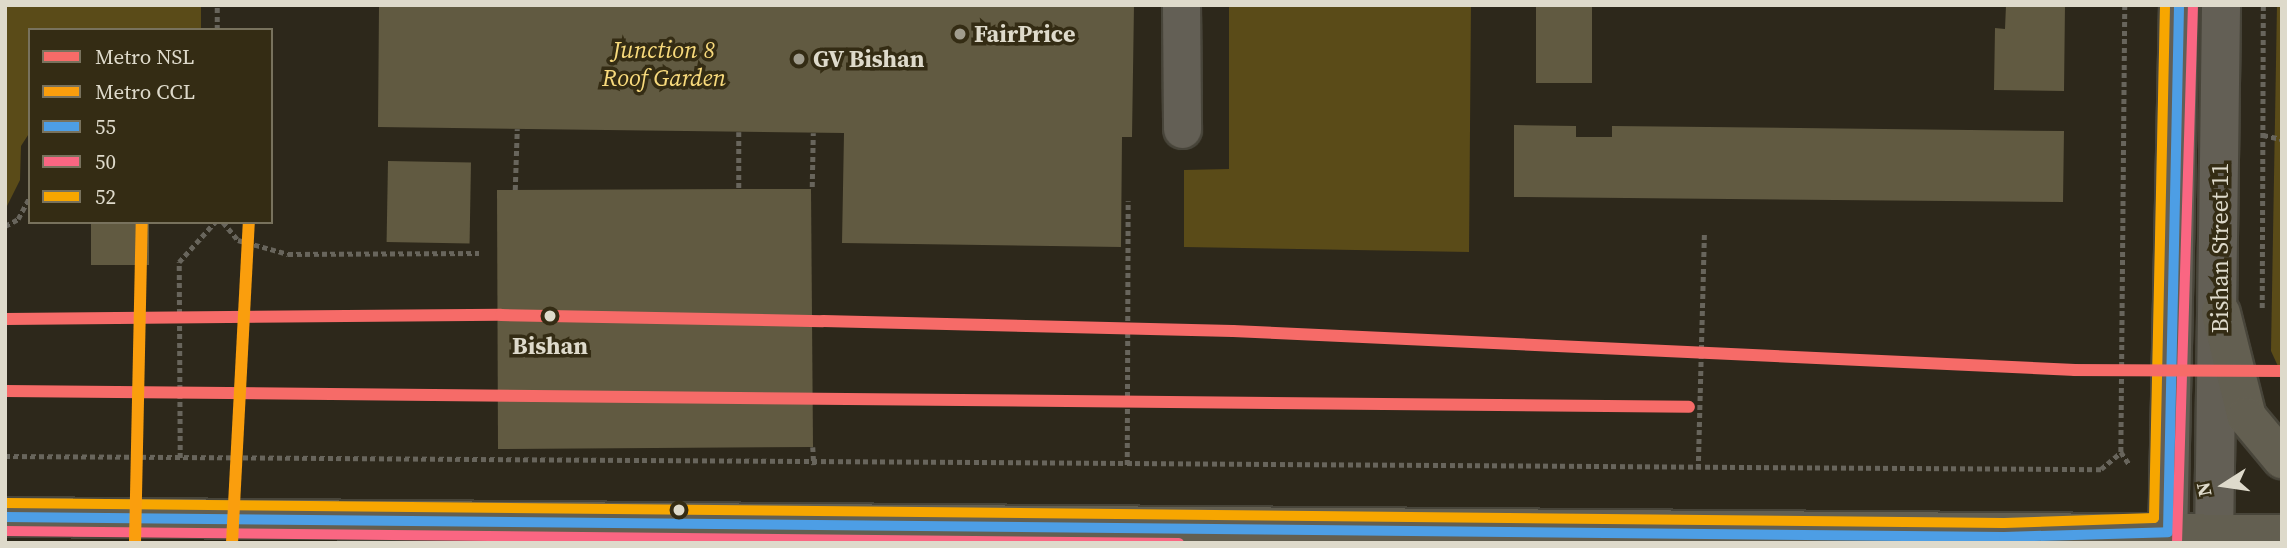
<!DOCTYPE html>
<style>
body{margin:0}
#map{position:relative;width:2287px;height:548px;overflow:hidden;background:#2d281b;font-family:"Source Serif 4",serif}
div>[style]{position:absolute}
.green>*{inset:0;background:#5a4b18}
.building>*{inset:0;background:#615a41;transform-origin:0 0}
.path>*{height:4.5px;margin-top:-2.25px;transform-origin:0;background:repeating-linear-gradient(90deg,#68655c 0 5px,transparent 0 8.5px)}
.roads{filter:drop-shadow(2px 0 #48453a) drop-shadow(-2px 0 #48453a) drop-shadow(0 2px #48453a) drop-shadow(0 -2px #48453a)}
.street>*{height:37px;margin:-18.5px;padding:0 18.5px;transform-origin:18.5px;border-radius:18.5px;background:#635f55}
.secondary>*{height:38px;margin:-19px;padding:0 19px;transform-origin:19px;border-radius:19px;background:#635f55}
.primary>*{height:38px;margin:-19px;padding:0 19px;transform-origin:19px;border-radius:19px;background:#635f51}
.bus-1>*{height:10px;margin:-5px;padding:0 5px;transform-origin:5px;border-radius:5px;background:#4d9ee5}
.bus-2>*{height:10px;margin:-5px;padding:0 5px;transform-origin:5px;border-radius:5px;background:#fa6682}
.bus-3>*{height:10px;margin:-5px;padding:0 5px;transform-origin:5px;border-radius:5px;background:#f7a600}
.metro-1>*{height:12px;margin:-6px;padding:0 6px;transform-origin:6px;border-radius:6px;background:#f66b68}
.metro-2>*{height:12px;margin:-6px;padding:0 6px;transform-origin:6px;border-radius:6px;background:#fa9e0d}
.dots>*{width:19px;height:19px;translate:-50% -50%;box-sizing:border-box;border:4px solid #342c14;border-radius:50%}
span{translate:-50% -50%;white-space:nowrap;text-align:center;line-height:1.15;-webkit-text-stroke:7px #342c14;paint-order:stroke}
.poi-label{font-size:24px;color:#dedacb;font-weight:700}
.left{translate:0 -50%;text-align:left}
.park-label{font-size:24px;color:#f8da7c;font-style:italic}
.street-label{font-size:24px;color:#dedacb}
.stop-label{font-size:24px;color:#dedacb;font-weight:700}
.frame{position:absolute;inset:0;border:7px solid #dedacb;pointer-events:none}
.legend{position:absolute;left:28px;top:28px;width:245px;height:196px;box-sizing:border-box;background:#342c14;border:2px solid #78725d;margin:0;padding:9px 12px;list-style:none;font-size:21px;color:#dedacb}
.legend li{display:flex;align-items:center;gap:14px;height:35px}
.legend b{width:35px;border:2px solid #78725d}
.north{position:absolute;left:2189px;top:450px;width:70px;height:70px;-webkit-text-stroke:5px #342c14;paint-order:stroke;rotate:258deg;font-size:19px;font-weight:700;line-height:28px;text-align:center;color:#dedacb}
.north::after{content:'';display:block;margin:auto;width:24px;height:32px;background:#dedacb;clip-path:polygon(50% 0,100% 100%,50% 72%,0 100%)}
</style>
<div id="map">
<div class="green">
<i style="clip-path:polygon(5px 5px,201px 5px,201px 30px,30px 30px,30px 132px,21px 146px,20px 180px,5px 210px)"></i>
<i style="clip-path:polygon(1229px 5px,1471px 5px,1469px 252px,1184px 247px,1184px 170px,1229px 169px)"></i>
<i style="clip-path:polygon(2277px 5px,2282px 5px,2282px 375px,2271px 351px)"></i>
</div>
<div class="building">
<i style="clip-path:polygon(379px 5px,1134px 5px,1132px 137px,1122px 137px,1121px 247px,842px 243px,844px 133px,378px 127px)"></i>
<i style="left:1536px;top:5px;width:56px;height:78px"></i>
<i style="clip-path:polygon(2006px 5px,2065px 5px,2064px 91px,1994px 90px,1995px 28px,2005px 29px)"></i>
<i style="clip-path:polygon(1514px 125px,1576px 126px,1576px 137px,1612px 137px,1612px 126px,2064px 131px,2063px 202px,1514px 197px)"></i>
<i style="left:388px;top:161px;width:83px;height:81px;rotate:1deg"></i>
<i style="clip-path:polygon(739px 189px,811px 189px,813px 447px,498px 449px,497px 190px)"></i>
<i style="left:91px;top:222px;width:58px;height:43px"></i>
</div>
<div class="path">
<i style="left:2125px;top:5px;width:447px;rotate:90.5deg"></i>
<i style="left:2121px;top:452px;width:14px;rotate:56deg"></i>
<i style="left:217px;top:30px;width:25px;rotate:-90deg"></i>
<i style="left:739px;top:132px;width:57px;rotate:90deg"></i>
<i style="left:2263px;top:135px;width:19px;rotate:12deg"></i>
<i style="left:812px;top:187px;width:54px;rotate:-88.9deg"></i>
<i style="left:515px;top:190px;width:61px;rotate:-88.1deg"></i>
<i style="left:223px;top:222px;width:23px;rotate:50deg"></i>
<i style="left:238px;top:240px;width:52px;rotate:15.6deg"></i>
<i style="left:288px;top:254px;width:191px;rotate:-0.3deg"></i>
<i style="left:5px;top:226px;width:15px;rotate:-28deg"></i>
<i style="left:18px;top:219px;width:26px;rotate:-62deg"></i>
<i style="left:2262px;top:308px;width:303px;rotate:-89.8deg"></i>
<i style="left:813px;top:447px;width:18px;rotate:87deg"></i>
<i style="left:5px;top:456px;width:2096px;rotate:0.36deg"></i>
<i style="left:2101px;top:469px;width:26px;rotate:-40deg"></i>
<i style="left:180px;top:458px;width:196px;rotate:-90.3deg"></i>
<i style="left:179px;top:262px;width:54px;rotate:-48deg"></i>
<i style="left:1127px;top:465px;width:264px;rotate:-89.8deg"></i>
<i style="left:1698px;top:469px;width:236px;rotate:-88.5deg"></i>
</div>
<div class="roads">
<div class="street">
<i style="left:1181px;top:5px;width:124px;rotate:89.5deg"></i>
</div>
<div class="secondary">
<i style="left:2168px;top:543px;width:538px;rotate:-88.83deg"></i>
<i style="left:2214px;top:543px;width:538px;rotate:-89.25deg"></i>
</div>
<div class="primary">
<i style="left:2221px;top:313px;width:107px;rotate:76deg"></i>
<i style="left:2247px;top:417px;width:55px;rotate:50.2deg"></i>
<i style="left:5px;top:517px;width:2277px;rotate:0.43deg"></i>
</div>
</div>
<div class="bus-1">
<i style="left:5px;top:517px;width:1999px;rotate:0.57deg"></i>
<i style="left:2004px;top:537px;width:164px;rotate:-1.7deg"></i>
<i style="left:2168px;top:532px;width:527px;rotate:-88.8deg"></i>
</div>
<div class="bus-2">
<i style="left:5px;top:531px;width:1174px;rotate:0.59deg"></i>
<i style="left:2177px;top:543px;width:538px;rotate:-88.3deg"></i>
</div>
<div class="bus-3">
<i style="left:5px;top:503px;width:1999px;rotate:0.57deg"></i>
<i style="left:2004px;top:523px;width:150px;rotate:-1.9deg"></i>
<i style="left:2154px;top:518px;width:513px;rotate:-88.77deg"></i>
</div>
<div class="metro-1">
<i style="left:5px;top:319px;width:496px;rotate:-0.5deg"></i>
<i style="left:501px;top:315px;width:322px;rotate:1.1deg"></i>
<i style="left:823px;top:321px;width:410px;rotate:1.4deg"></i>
<i style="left:1233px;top:331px;width:843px;rotate:2.65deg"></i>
<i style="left:2075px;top:370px;width:207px;rotate:0.3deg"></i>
<i style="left:5px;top:391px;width:1684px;rotate:0.54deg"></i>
</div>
<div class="metro-2">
<i style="left:135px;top:543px;width:321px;rotate:-88.8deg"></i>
<i style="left:232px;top:543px;width:321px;rotate:-87deg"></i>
</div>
<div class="dots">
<i style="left:960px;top:34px;background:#a09c8d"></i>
<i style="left:799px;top:59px;background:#a09c8d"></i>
<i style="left:550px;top:316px;background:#dedacb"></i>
<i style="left:679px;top:510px;background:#dedacb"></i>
</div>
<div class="poi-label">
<span class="left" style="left:974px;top:34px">FairPrice</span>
<span class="left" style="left:813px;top:59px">GV Bishan</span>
</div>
<div class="park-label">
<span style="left:664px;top:64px">Junction 8<br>Roof Garden</span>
</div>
<div class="street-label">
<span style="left:2220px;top:248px;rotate:-90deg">Bishan Street 11</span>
</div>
<div class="stop-label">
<span style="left:550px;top:346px">Bishan</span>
</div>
<div class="frame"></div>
<ul class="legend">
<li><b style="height:9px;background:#f66b68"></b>Metro NSL</li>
<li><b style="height:9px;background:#fa9e0d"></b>Metro CCL</li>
<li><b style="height:9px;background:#4d9ee5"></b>55</li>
<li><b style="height:9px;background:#fa6682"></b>50</li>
<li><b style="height:9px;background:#f7a600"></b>52</li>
</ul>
<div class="north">N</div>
</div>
